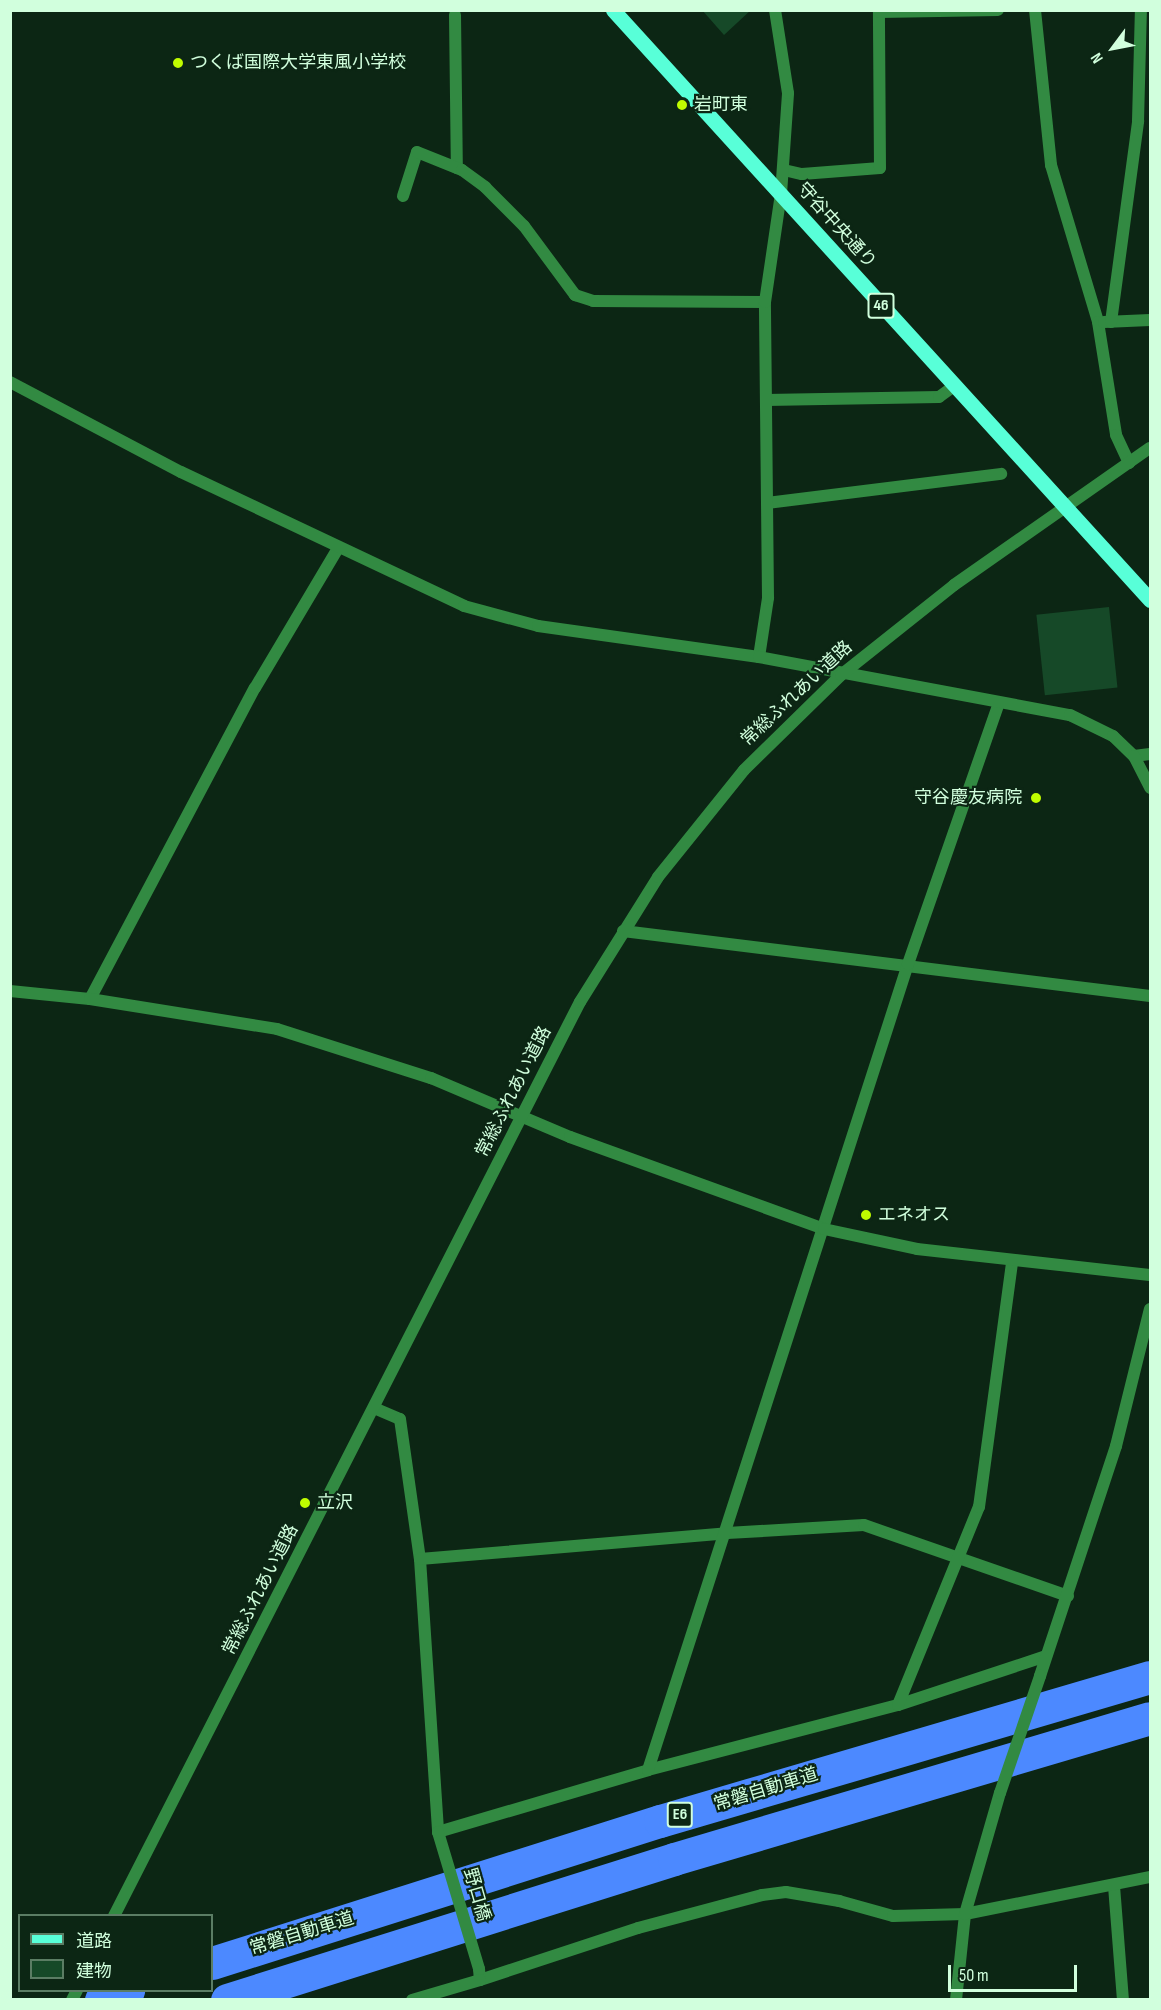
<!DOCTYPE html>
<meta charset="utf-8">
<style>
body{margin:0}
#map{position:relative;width:1161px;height:2010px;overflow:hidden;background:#0c2614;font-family:"Sofia Sans Condensed","Noto Sans JP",sans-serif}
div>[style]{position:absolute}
.building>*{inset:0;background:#164928;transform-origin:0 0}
.minor>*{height:12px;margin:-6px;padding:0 6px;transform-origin:6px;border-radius:6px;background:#328a42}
.tertiary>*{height:12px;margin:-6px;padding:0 6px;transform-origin:6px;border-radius:6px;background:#328a42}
.primary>*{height:15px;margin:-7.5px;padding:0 7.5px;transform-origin:7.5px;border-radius:7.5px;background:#58ffd8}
.motorway>*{height:33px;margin:-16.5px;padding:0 16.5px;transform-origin:16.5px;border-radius:16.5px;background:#4c89ff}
.minor-bridge>*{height:12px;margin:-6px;padding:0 6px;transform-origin:6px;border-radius:6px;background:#328a42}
.tertiary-bridge>*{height:12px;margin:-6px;padding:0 6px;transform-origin:6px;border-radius:6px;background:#328a42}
.dots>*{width:16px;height:16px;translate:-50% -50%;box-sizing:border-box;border:3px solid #0c2614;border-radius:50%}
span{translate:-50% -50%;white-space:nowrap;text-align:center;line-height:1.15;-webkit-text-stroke:4.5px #0c2614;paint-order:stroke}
.shield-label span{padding:2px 4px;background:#0c2614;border:2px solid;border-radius:4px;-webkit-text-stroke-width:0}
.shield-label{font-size:16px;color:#d1ffdd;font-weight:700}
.poi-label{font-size:18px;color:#d1ffdd}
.left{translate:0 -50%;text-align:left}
.right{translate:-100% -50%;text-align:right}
.street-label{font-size:18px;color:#d1ffdd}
.frame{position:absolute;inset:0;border:12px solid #d1ffdd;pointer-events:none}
.legend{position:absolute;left:18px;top:1914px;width:195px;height:78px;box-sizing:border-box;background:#0c2614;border:2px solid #5b7d64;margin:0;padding:8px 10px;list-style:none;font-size:18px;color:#d1ffdd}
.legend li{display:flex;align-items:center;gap:12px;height:30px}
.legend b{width:30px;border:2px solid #5b7d64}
.north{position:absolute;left:1083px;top:18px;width:60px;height:60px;-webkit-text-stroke:4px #0c2614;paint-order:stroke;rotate:238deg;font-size:16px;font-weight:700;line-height:24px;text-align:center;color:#d1ffdd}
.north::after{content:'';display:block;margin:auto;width:21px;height:27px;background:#d1ffdd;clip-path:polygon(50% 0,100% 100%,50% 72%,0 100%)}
.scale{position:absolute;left:948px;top:1965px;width:129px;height:27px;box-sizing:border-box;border:3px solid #d1ffdd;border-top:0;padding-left:8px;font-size:18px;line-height:21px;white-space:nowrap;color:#d1ffdd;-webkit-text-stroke:4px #0c2614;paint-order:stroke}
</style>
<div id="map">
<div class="building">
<i style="clip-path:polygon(702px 10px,751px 10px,724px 35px)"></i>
<i style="left:1109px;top:607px;width:81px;height:73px;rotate:84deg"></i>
</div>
<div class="minor">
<i style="left:1035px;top:10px;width:156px;rotate:84.1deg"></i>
<i style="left:1051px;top:165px;width:164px;rotate:73.3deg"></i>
<i style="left:1098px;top:322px;width:114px;rotate:80.9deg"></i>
<i style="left:1116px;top:435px;width:31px;rotate:65deg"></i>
<i style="left:455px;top:15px;width:153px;rotate:89.3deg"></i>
<i style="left:784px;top:170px;width:18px;rotate:13deg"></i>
<i style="left:802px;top:174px;width:78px;rotate:-4.4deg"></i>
<i style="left:880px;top:168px;width:156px;rotate:-90.4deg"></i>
<i style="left:879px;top:12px;width:119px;rotate:-1deg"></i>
<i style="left:403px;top:196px;width:46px;rotate:-72.3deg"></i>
<i style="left:417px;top:152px;width:48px;rotate:21.8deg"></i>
<i style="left:462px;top:170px;width:29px;rotate:36deg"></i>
<i style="left:485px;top:187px;width:55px;rotate:45deg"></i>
<i style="left:524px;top:226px;width:86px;rotate:53.5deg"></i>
<i style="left:575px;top:295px;width:19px;rotate:18deg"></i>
<i style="left:593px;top:301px;width:172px;rotate:0.3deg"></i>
<i style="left:1104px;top:322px;width:46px;rotate:-2.5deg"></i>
<i style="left:1111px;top:322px;width:203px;rotate:-82.3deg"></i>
<i style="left:1138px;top:121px;width:111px;rotate:-88.5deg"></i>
<i style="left:766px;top:400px;width:173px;rotate:-1deg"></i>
<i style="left:939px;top:397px;width:17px;rotate:-36deg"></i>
<i style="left:767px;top:503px;width:236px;rotate:-7.1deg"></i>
<i style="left:759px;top:657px;width:60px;rotate:-81.3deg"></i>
<i style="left:768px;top:598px;width:296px;rotate:-90.6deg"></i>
<i style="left:765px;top:302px;width:109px;rotate:-81.6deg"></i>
<i style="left:781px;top:194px;width:101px;rotate:-86deg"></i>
<i style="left:788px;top:93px;width:84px;rotate:-98.9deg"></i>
<i style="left:1134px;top:756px;width:16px;rotate:-7deg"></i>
<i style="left:623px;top:931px;width:531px;rotate:7.03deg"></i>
<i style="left:90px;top:999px;width:352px;rotate:-62.1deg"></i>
<i style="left:255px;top:688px;width:163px;rotate:-59.3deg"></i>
<i style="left:374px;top:1408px;width:28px;rotate:23deg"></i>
<i style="left:400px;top:1419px;width:141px;rotate:81.9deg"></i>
<i style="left:420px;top:1559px;width:274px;rotate:86.2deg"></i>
<i style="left:438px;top:1832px;width:219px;rotate:-16.4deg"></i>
<i style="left:648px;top:1770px;width:258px;rotate:-14.6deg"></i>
<i style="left:898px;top:1705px;width:156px;rotate:-18.3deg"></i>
<i style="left:420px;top:1559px;width:308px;rotate:-4.8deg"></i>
<i style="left:727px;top:1533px;width:137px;rotate:-3.3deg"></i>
<i style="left:864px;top:1525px;width:216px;rotate:19.2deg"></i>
<i style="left:898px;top:1705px;width:214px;rotate:-67.8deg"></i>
<i style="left:979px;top:1507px;width:247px;rotate:-82.3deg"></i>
<i style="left:648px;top:1770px;width:847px;rotate:-72.12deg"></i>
<i style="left:908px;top:964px;width:276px;rotate:-70.8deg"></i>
<i style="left:1114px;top:1886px;width:114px;rotate:85.5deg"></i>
<i style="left:479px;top:1969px;width:11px;rotate:85deg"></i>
<i style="left:480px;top:1980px;width:166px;rotate:-18.2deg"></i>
<i style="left:638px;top:1928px;width:128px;rotate:-14.9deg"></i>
<i style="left:762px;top:1895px;width:24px;rotate:-7deg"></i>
<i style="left:786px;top:1892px;width:54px;rotate:9.6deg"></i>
<i style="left:839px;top:1901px;width:56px;rotate:15.5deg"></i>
<i style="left:893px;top:1916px;width:72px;rotate:-1.6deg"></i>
<i style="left:965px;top:1914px;width:189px;rotate:-11.3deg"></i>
<i style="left:412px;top:2000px;width:71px;rotate:-16.4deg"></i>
</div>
<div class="tertiary">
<i style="left:10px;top:382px;width:193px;rotate:27.8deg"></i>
<i style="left:181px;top:472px;width:313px;rotate:25.3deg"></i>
<i style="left:464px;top:606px;width:77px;rotate:15.1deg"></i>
<i style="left:538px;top:626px;width:223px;rotate:8deg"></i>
<i style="left:759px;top:657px;width:316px;rotate:10.6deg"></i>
<i style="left:1070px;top:715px;width:48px;rotate:26deg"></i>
<i style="left:1113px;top:736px;width:29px;rotate:44deg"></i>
<i style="left:1134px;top:756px;width:36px;rotate:63deg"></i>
<i style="left:10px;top:991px;width:80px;rotate:5.7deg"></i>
<i style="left:90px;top:999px;width:189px;rotate:9.1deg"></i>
<i style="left:277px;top:1029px;width:162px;rotate:17.7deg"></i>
<i style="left:431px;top:1078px;width:151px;rotate:23deg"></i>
<i style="left:570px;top:1137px;width:270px;rotate:19.9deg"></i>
<i style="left:824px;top:1229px;width:95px;rotate:12.1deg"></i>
<i style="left:917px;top:1249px;width:234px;rotate:6.4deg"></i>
<i style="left:1040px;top:1676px;width:242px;rotate:-71.7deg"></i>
<i style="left:1116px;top:1446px;width:141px;rotate:-76.1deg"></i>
<i style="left:114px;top:1916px;width:1026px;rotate:-62.99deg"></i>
<i style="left:580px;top:1002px;width:147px;rotate:-58deg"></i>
<i style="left:658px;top:877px;width:137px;rotate:-51.2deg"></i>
<i style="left:744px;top:770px;width:136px;rotate:-44.4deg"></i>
<i style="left:841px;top:675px;width:144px;rotate:-38.5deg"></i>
<i style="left:954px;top:585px;width:239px;rotate:-35deg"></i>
<i style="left:72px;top:2000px;width:11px;rotate:-63deg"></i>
<i style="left:956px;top:2000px;width:86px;rotate:-84deg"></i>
<i style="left:965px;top:1914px;width:126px;rotate:-73.9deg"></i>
</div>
<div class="primary">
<i style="left:613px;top:10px;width:798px;rotate:47.69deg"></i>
</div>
<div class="motorway">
<i style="left:212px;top:1963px;width:470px;rotate:-17.6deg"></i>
<i style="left:660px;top:1821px;width:511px;rotate:-16.38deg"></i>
<i style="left:101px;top:2000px;width:29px;rotate:-20deg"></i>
<i style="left:227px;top:2000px;width:469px;rotate:-17.5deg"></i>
<i style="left:674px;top:1859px;width:496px;rotate:-16.5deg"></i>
</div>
<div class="minor-bridge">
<i style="left:438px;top:1832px;width:143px;rotate:73.3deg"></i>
</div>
<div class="tertiary-bridge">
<i style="left:1000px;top:1793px;width:124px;rotate:-71.1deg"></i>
</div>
<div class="dots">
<i style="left:178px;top:63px;background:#c0fc00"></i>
<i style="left:682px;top:105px;background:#c0fc00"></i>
<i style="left:1036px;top:798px;background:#c0fc00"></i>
<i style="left:866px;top:1215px;background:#c0fc00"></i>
<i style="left:305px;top:1503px;background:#c0fc00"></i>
</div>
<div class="shield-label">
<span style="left:881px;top:306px">46</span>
<span style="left:680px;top:1815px">E6</span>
</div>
<div class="poi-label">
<span class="left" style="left:190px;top:63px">つくば国際大学東風小学校</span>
<span class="left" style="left:694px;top:105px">岩町東</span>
<span class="right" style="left:1022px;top:798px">守谷慶友病院</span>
<span class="left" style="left:878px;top:1215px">エネオス</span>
<span class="left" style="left:317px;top:1503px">立沢</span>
</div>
<div class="street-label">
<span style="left:836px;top:226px;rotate:48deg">守谷中央通り</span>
<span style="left:797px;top:694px;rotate:-43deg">常総ふれあい道路</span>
<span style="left:514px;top:1092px;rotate:-63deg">常総ふれあい道路</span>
<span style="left:261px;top:1590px;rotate:-63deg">常総ふれあい道路</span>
<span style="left:766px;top:1790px;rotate:-17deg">常磐自動車道</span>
<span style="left:476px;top:1895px;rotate:74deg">野口橋</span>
<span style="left:302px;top:1934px;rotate:-17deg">常磐自動車道</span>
</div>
<div class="frame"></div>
<ul class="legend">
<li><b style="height:8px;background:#58ffd8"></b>道路</li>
<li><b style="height:16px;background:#164928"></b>建物</li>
</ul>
<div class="north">N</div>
<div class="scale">50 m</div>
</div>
